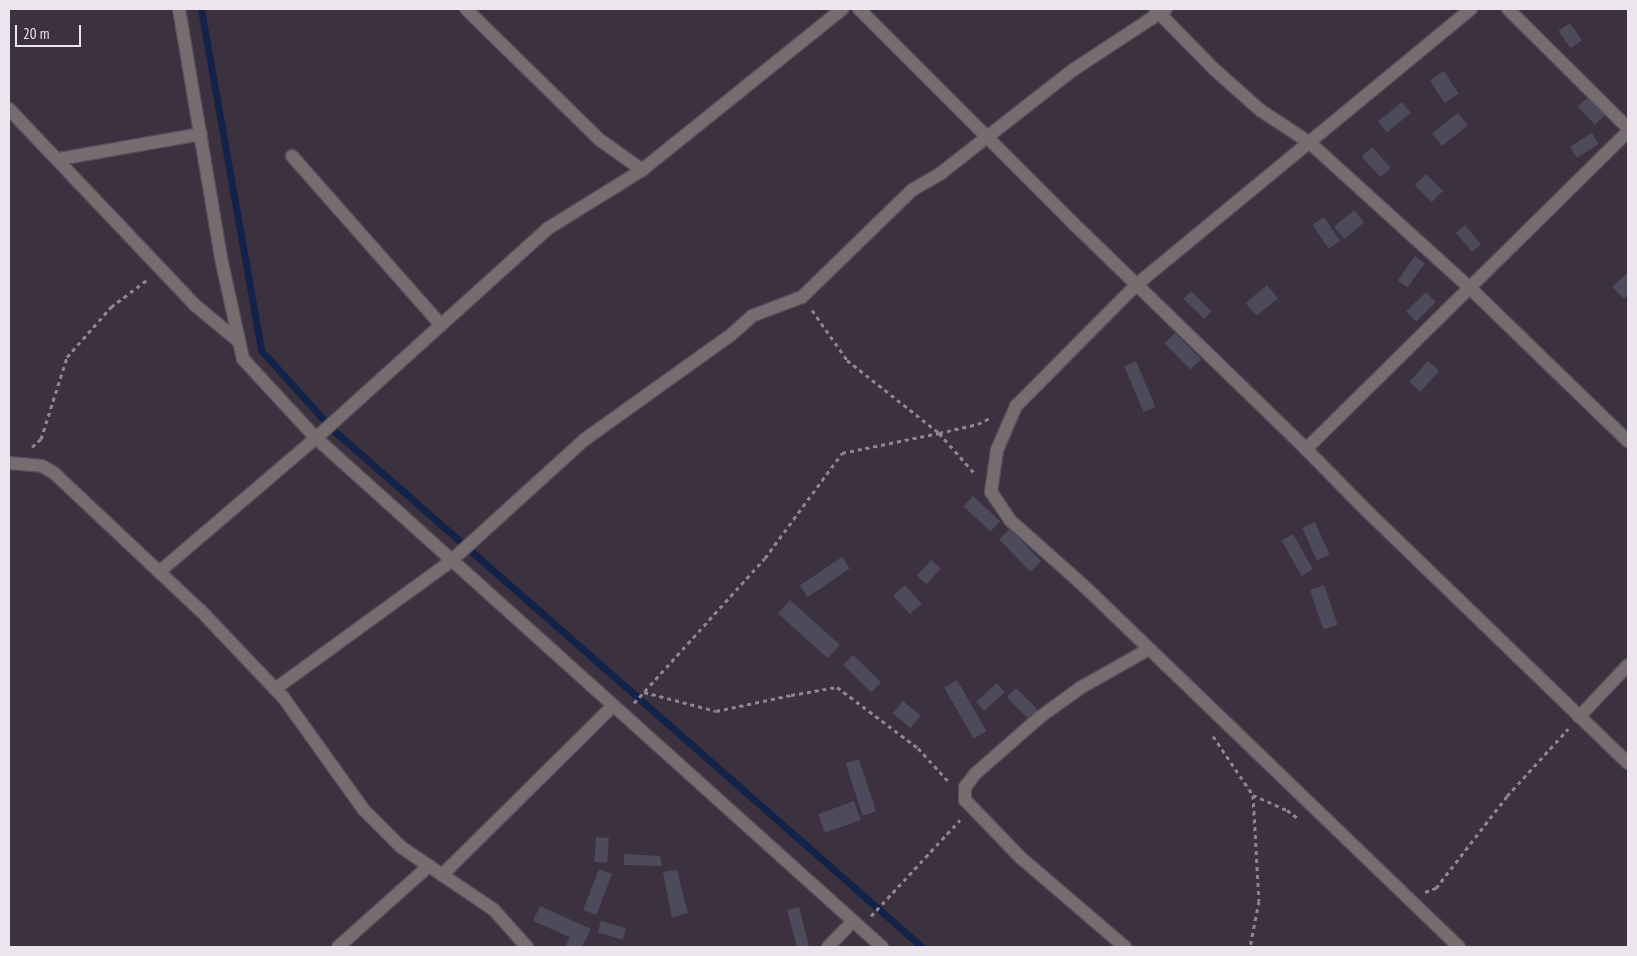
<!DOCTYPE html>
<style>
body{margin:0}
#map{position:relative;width:1637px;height:956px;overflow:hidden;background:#3c313f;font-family:"PT Sans Narrow",sans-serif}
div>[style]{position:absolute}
.stream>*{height:7px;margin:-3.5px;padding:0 3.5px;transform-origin:3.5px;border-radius:3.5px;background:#122248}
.building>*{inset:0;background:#4c4a5b;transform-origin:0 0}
.path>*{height:3px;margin-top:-1.5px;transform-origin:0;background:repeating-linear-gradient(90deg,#908692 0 4px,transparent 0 8px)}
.roads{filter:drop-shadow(1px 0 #584e5b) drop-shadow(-1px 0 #584e5b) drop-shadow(0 1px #584e5b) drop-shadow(0 -1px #584e5b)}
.minor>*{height:12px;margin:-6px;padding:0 6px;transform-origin:6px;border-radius:6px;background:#766d71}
span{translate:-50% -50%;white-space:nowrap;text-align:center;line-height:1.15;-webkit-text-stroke:4px #3c313f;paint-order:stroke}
.frame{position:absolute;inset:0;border:10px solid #ece5ee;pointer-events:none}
.scale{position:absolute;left:15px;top:25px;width:66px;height:22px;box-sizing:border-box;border:2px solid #ece5ee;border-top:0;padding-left:6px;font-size:15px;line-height:18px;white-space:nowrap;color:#ece5ee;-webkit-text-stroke:4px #3c313f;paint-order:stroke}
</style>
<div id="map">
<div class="stream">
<i style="left:201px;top:9px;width:346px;rotate:80deg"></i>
<i style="left:261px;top:350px;width:105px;rotate:48.1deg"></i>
<i style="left:331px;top:428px;width:787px;rotate:41.29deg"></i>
</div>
<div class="building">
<i style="left:1570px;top:23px;width:21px;height:14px;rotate:55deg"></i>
<i style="left:1444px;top:71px;width:27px;height:17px;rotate:57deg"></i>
<i style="left:1588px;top:97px;width:25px;height:14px;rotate:47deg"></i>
<i style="left:1402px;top:102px;width:14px;height:31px;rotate:51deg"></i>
<i style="left:1458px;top:113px;width:16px;height:33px;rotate:52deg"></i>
<i style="left:1592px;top:133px;width:13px;height:26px;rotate:58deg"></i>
<i style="left:1372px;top:147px;width:28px;height:14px;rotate:48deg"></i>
<i style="left:1426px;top:174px;width:24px;height:16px;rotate:45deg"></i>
<i style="left:1354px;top:210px;width:16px;height:26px;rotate:50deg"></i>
<i style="left:1324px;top:217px;width:29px;height:14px;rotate:56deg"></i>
<i style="left:1465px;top:225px;width:25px;height:12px;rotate:50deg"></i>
<i style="left:1415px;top:256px;width:12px;height:30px;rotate:35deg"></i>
<i style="clip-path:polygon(1628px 272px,1628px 295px,1624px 299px,1612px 287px)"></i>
<i style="left:1267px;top:285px;width:17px;height:28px;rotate:50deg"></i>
<i style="left:1191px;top:291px;width:29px;height:11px;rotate:44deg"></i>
<i style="left:1426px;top:292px;width:14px;height:28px;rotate:45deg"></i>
<i style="left:1175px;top:333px;width:37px;height:15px;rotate:45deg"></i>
<i style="left:1136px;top:361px;width:50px;height:13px;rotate:67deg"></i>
<i style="left:1428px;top:361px;width:15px;height:28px;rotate:42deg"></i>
<i style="left:973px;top:496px;width:37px;height:14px;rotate:43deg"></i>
<i style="left:1315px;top:522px;width:36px;height:14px;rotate:66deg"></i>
<i style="left:1010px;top:529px;width:45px;height:15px;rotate:46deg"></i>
<i style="left:1293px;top:534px;width:41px;height:13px;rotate:61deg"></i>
<i style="left:842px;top:557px;width:14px;height:51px;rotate:56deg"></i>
<i style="left:931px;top:560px;width:13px;height:21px;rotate:42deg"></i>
<i style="left:905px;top:585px;width:25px;height:16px;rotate:48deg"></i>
<i style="left:1324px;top:585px;width:42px;height:15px;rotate:71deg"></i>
<i style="left:790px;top:600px;width:67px;height:18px;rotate:42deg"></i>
<i style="left:853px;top:655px;width:39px;height:14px;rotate:44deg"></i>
<i style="left:957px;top:680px;width:59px;height:15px;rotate:60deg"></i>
<i style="left:997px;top:683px;width:12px;height:28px;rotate:48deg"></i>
<i style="left:1016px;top:688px;width:30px;height:13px;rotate:45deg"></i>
<i style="left:903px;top:701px;width:23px;height:16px;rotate:40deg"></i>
<i style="left:859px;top:759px;width:55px;height:14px;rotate:72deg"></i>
<i style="left:854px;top:801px;width:20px;height:38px;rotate:70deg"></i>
<i style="left:596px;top:837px;width:13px;height:25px;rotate:4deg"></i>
<i style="clip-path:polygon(624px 854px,660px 856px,662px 866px,624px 865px)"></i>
<i style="left:599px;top:869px;width:14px;height:44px;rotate:21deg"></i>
<i style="clip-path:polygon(677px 870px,688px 913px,672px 918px,663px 872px)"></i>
<i style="clip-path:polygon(540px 906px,591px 929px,582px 947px,565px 947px,570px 937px,533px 921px)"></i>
<i style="clip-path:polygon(799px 907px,809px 946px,804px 947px,797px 947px,787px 910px)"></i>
<i style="left:601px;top:921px;width:26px;height:12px;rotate:16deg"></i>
</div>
<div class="path">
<i style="left:812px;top:310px;width:61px;rotate:55deg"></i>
<i style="left:847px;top:360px;width:117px;rotate:38.4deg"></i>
<i style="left:939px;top:433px;width:56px;rotate:48.6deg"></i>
<i style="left:32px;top:447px;width:12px;rotate:-42deg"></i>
<i style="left:41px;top:439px;width:86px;rotate:-72.4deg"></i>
<i style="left:67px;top:357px;width:67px;rotate:-48.7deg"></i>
<i style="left:111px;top:307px;width:46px;rotate:-37.1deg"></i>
<i style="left:644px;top:692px;width:74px;rotate:14.8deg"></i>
<i style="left:716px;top:711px;width:77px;rotate:-12deg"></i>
<i style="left:791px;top:695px;width:47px;rotate:-9.9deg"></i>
<i style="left:837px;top:687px;width:101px;rotate:37deg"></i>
<i style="left:918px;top:748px;width:46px;rotate:47.6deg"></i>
<i style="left:634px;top:703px;width:195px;rotate:-47.9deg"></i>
<i style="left:765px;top:558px;width:130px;rotate:-53.7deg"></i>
<i style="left:842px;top:453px;width:99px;rotate:-11.7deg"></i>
<i style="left:939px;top:433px;width:40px;rotate:-13deg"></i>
<i style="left:978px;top:424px;width:16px;rotate:-27deg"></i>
<i style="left:1213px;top:736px;width:71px;rotate:55.9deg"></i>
<i style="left:1253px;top:795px;width:106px;rotate:86.8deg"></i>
<i style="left:1259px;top:901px;width:47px;rotate:101.1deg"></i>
<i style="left:1253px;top:795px;width:37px;rotate:24deg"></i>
<i style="left:1287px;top:810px;width:15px;rotate:37deg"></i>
<i style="left:1425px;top:892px;width:12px;rotate:-20deg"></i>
<i style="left:1436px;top:888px;width:116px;rotate:-52.3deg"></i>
<i style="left:1507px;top:796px;width:91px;rotate:-47.7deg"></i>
<i style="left:871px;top:916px;width:131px;rotate:-47.2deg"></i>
</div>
<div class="roads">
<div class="minor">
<i style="left:179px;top:9px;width:253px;rotate:80.4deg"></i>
<i style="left:221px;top:258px;width:103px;rotate:77.7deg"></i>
<i style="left:243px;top:359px;width:108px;rotate:47.3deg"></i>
<i style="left:316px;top:438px;width:761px;rotate:41.96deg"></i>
<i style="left:466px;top:9px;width:187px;rotate:44.4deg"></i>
<i style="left:600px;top:140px;width:52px;rotate:35.5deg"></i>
<i style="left:859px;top:9px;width:303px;rotate:45deg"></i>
<i style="left:1073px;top:223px;width:325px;rotate:44.1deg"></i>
<i style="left:1306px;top:449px;width:90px;rotate:45.5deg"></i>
<i style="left:1369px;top:513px;width:360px;rotate:44deg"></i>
<i style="left:1155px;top:9px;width:84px;rotate:45.5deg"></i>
<i style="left:1214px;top:69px;width:62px;rotate:41.7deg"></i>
<i style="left:1260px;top:110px;width:60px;rotate:33.4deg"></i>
<i style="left:1310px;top:143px;width:217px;rotate:42.2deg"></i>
<i style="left:1471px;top:289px;width:219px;rotate:44.1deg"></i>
<i style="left:1508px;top:9px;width:169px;rotate:44.8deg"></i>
<i style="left:9px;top:109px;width:272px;rotate:46.5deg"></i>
<i style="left:196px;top:306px;width:53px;rotate:39.7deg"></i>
<i style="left:292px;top:156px;width:225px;rotate:48.6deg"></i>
<i style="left:59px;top:159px;width:144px;rotate:-10deg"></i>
<i style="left:1306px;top:449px;width:453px;rotate:-44.6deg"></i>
<i style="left:9px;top:463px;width:33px;rotate:5deg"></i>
<i style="left:42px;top:466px;width:14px;rotate:30deg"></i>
<i style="left:54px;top:473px;width:202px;rotate:43.2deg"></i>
<i style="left:201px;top:611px;width:119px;rotate:46.4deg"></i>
<i style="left:283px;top:697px;width:139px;rotate:54.4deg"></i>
<i style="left:364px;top:810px;width:52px;rotate:45deg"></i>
<i style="left:401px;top:847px;width:112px;rotate:34.1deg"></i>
<i style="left:494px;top:910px;width:50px;rotate:48.3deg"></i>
<i style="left:159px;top:572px;width:206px;rotate:-40.5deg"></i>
<i style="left:316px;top:438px;width:312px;rotate:-42.1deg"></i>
<i style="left:547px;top:229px;width:112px;rotate:-31.8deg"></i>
<i style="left:642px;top:170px;width:257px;rotate:-38.8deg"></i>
<i style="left:275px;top:689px;width:218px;rotate:-36deg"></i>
<i style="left:451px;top:561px;width:180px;rotate:-42.3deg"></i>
<i style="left:584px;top:440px;width:182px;rotate:-35.6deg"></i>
<i style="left:732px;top:334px;width:27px;rotate:-42deg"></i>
<i style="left:752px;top:316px;width:53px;rotate:-20.8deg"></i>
<i style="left:802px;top:297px;width:153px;rotate:-44.2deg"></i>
<i style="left:912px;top:190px;width:34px;rotate:-30deg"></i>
<i style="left:941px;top:173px;width:167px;rotate:-38deg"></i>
<i style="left:1073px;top:70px;width:111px;rotate:-33.3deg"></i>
<i style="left:1579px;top:717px;width:71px;rotate:-46.7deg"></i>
<i style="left:442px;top:875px;width:240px;rotate:-44.7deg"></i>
<i style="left:338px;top:947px;width:122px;rotate:-41.7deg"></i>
<i style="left:828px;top:947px;width:36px;rotate:-46deg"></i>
<i style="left:1125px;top:947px;width:137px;rotate:-139.4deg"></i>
<i style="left:1021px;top:858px;width:81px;rotate:-134deg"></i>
<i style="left:965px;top:800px;width:13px;rotate:-90deg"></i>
<i style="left:965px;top:787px;width:16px;rotate:-52deg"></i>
<i style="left:975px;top:774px;width:86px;rotate:-41.2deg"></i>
<i style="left:1040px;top:717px;width:49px;rotate:-35.9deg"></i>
<i style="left:1080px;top:688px;width:79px;rotate:-29.5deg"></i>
<i style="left:1459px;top:947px;width:521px;rotate:-136.09deg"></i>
<i style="left:1084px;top:586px;width:99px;rotate:-138.3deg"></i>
<i style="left:1010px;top:520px;width:34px;rotate:-124deg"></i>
<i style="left:991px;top:492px;width:42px;rotate:-81.9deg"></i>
<i style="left:997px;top:450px;width:48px;rotate:-66.6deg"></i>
<i style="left:1016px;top:406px;width:170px;rotate:-45.2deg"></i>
<i style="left:1136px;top:285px;width:434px;rotate:-39.5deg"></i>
</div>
</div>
<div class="frame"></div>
<div class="scale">20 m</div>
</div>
